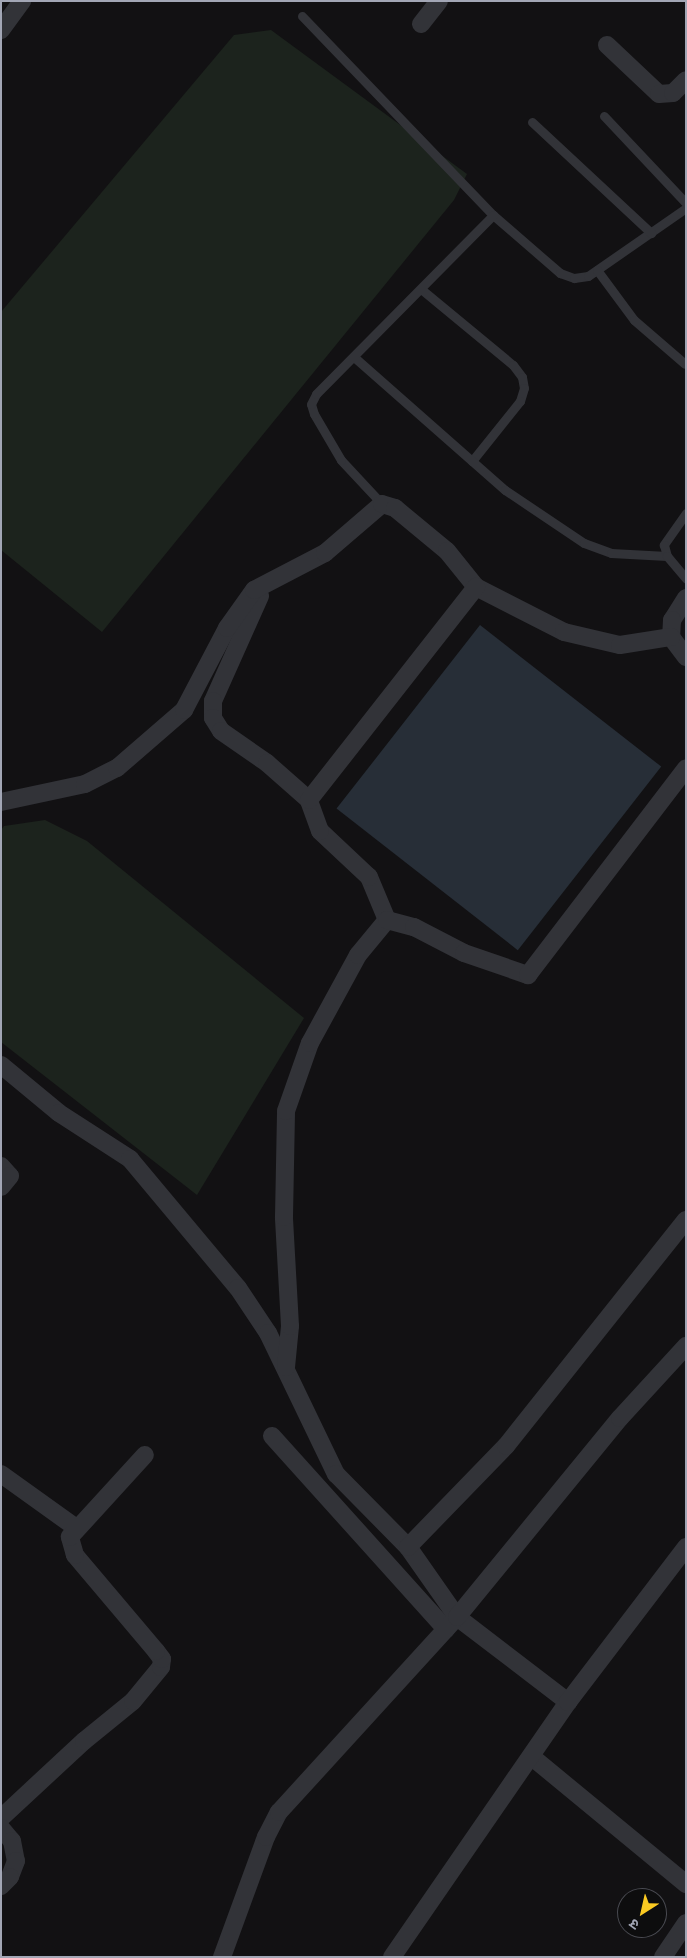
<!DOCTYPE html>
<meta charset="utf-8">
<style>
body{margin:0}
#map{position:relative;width:687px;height:1958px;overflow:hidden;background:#121113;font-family:"Titillium Web","Noto Sans Devanagari",sans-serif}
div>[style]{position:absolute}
.green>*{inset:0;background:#1c231d}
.water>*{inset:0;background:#272e37;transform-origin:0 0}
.lane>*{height:9px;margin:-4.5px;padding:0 4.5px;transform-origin:4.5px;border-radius:4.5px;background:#323338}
.street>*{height:18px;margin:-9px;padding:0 9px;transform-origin:9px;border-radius:9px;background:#323338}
span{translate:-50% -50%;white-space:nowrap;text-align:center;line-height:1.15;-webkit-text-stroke:4.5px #0d0d0e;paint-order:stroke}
.frame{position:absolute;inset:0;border:2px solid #a2a6b5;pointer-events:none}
.north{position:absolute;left:617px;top:1888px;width:50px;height:50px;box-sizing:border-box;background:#0d0d0e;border:1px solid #494a51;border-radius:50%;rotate:215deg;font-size:14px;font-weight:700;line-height:20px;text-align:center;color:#a2a6b5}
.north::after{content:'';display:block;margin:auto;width:18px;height:22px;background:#fbca22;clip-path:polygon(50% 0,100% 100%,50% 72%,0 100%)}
</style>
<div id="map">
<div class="green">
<i style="clip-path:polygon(271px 30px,467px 174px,454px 200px,102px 632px,1px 550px,1px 312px,234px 35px)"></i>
<i style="clip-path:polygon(45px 820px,87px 841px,304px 1018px,197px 1195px,1px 1042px,1px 830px,4px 826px)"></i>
</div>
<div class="water">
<i style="left:480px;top:625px;width:230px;height:233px;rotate:38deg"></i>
</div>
<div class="lane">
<i style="left:302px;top:16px;width:276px;rotate:46.2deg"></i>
<i style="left:493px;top:215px;width:89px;rotate:40.9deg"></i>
<i style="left:560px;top:273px;width:15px;rotate:20deg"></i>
<i style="left:574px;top:278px;width:14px;rotate:-8deg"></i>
<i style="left:588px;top:276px;width:119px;rotate:-34.8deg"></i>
<i style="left:604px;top:116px;width:120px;rotate:46.7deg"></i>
<i style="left:532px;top:122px;width:163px;rotate:43deg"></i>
<i style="left:597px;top:270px;width:62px;rotate:53.5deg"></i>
<i style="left:634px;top:320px;width:67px;rotate:40.8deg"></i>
<i style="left:421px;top:289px;width:119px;rotate:39.6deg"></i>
<i style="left:513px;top:365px;width:15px;rotate:53deg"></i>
<i style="left:522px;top:377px;width:11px;rotate:80deg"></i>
<i style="left:524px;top:388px;width:14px;rotate:107deg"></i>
<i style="left:520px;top:401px;width:77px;rotate:128.7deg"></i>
<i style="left:354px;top:357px;width:201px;rotate:41.4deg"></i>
<i style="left:505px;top:490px;width:95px;rotate:33.9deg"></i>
<i style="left:584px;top:543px;width:29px;rotate:20deg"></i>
<i style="left:611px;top:553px;width:56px;rotate:3.1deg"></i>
<i style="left:382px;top:504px;width:60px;rotate:-133deg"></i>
<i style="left:341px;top:460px;width:53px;rotate:-120.4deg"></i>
<i style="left:314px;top:414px;width:10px;rotate:-107deg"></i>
<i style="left:311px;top:404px;width:11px;rotate:-63deg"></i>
<i style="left:316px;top:394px;width:252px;rotate:-45.3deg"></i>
<i style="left:686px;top:513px;width:39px;rotate:125deg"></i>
<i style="left:664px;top:545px;width:11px;rotate:75deg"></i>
<i style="left:667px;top:556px;width:30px;rotate:50deg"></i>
</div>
<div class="street">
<i style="left:421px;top:24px;width:29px;rotate:-52deg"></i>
<i style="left:1px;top:30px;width:36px;rotate:-54deg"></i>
<i style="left:607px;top:45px;width:71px;rotate:43.3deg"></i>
<i style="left:659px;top:94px;width:14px;rotate:-4deg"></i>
<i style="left:673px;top:93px;width:18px;rotate:-45deg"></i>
<i style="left:260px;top:596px;width:115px;rotate:114.1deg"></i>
<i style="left:213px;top:701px;width:17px;rotate:90deg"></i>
<i style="left:213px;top:718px;width:15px;rotate:58deg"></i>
<i style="left:221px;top:731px;width:56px;rotate:34.8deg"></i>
<i style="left:267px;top:763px;width:56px;rotate:41.4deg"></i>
<i style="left:686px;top:598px;width:26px;rotate:122deg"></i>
<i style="left:672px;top:620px;width:17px;rotate:93deg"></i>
<i style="left:671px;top:637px;width:25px;rotate:53deg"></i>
<i style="left:1px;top:802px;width:86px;rotate:-12.1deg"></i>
<i style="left:85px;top:784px;width:36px;rotate:-27deg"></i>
<i style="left:117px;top:768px;width:89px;rotate:-40.9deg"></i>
<i style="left:184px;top:710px;width:93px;rotate:-62.3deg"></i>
<i style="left:227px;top:628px;width:47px;rotate:-54.6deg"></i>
<i style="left:254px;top:590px;width:80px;rotate:-27.5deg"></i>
<i style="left:325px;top:553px;width:75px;rotate:-40.7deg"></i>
<i style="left:382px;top:504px;width:14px;rotate:17deg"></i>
<i style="left:395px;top:508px;width:67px;rotate:39.6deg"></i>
<i style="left:447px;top:551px;width:46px;rotate:51.1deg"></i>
<i style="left:476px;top:587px;width:99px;rotate:27.1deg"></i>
<i style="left:564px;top:632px;width:57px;rotate:13.1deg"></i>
<i style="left:620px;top:645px;width:52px;rotate:-8.9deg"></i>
<i style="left:387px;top:920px;width:47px;rotate:-112.7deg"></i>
<i style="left:369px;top:877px;width:67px;rotate:-136.8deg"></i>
<i style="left:320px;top:831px;width:33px;rotate:-110deg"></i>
<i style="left:309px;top:800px;width:271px;rotate:-51.9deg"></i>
<i style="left:1px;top:1065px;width:75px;rotate:39.6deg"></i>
<i style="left:59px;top:1113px;width:85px;rotate:32.9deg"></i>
<i style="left:130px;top:1159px;width:168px;rotate:50.1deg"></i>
<i style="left:238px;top:1288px;width:54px;rotate:56.3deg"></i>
<i style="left:268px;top:1333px;width:157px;rotate:64.3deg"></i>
<i style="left:336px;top:1474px;width:103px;rotate:45.4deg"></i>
<i style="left:408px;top:1547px;width:85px;rotate:55deg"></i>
<i style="left:457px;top:1617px;width:140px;rotate:37.4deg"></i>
<i style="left:1px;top:1166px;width:13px;rotate:48deg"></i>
<i style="left:10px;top:1176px;width:14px;rotate:129deg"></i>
<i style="left:286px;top:1367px;width:41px;rotate:-84.4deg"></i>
<i style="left:290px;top:1326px;width:109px;rotate:-93.2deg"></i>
<i style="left:284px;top:1217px;width:106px;rotate:-88.9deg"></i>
<i style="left:286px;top:1111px;width:72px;rotate:-70.6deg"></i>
<i style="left:310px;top:1043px;width:100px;rotate:-61.4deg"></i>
<i style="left:358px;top:955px;width:45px;rotate:-50.4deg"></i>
<i style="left:387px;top:920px;width:28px;rotate:15deg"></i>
<i style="left:414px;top:927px;width:56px;rotate:27.5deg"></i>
<i style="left:464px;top:953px;width:68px;rotate:19deg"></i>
<i style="left:528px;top:975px;width:260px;rotate:-52.6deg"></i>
<i style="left:272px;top:1436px;width:260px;rotate:48deg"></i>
<i style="left:1px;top:1474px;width:91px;rotate:35.6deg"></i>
<i style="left:408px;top:1547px;width:141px;rotate:-45.9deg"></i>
<i style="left:506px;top:1446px;width:289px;rotate:-51.5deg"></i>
<i style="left:532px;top:1757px;width:200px;rotate:39.5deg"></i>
<i style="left:1px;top:1818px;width:113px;rotate:-42.9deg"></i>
<i style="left:84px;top:1741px;width:63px;rotate:-39.2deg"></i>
<i style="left:133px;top:1701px;width:44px;rotate:-50.5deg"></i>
<i style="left:161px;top:1667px;width:8px;rotate:-83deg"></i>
<i style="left:162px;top:1659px;width:10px;rotate:-127deg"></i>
<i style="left:156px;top:1651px;width:126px;rotate:-130.2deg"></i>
<i style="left:75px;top:1555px;width:19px;rotate:-106deg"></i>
<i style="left:70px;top:1537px;width:111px;rotate:-47.6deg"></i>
<i style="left:1px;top:1828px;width:17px;rotate:50deg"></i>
<i style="left:12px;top:1841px;width:20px;rotate:79deg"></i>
<i style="left:16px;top:1861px;width:17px;rotate:111deg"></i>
<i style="left:10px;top:1877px;width:13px;rotate:135deg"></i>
<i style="left:222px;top:1957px;width:128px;rotate:-69.9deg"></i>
<i style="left:266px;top:1837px;width:28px;rotate:-63deg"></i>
<i style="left:279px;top:1812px;width:264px;rotate:-47.6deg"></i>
<i style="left:457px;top:1617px;width:257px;rotate:-50.7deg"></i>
<i style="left:620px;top:1418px;width:98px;rotate:-47.5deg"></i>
<i style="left:392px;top:1957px;width:310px;rotate:-55.4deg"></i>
<i style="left:568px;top:1702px;width:195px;rotate:-52.7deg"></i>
<i style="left:663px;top:1957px;width:41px;rotate:-55.9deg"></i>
</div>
<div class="frame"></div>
<div class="north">उ</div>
</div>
